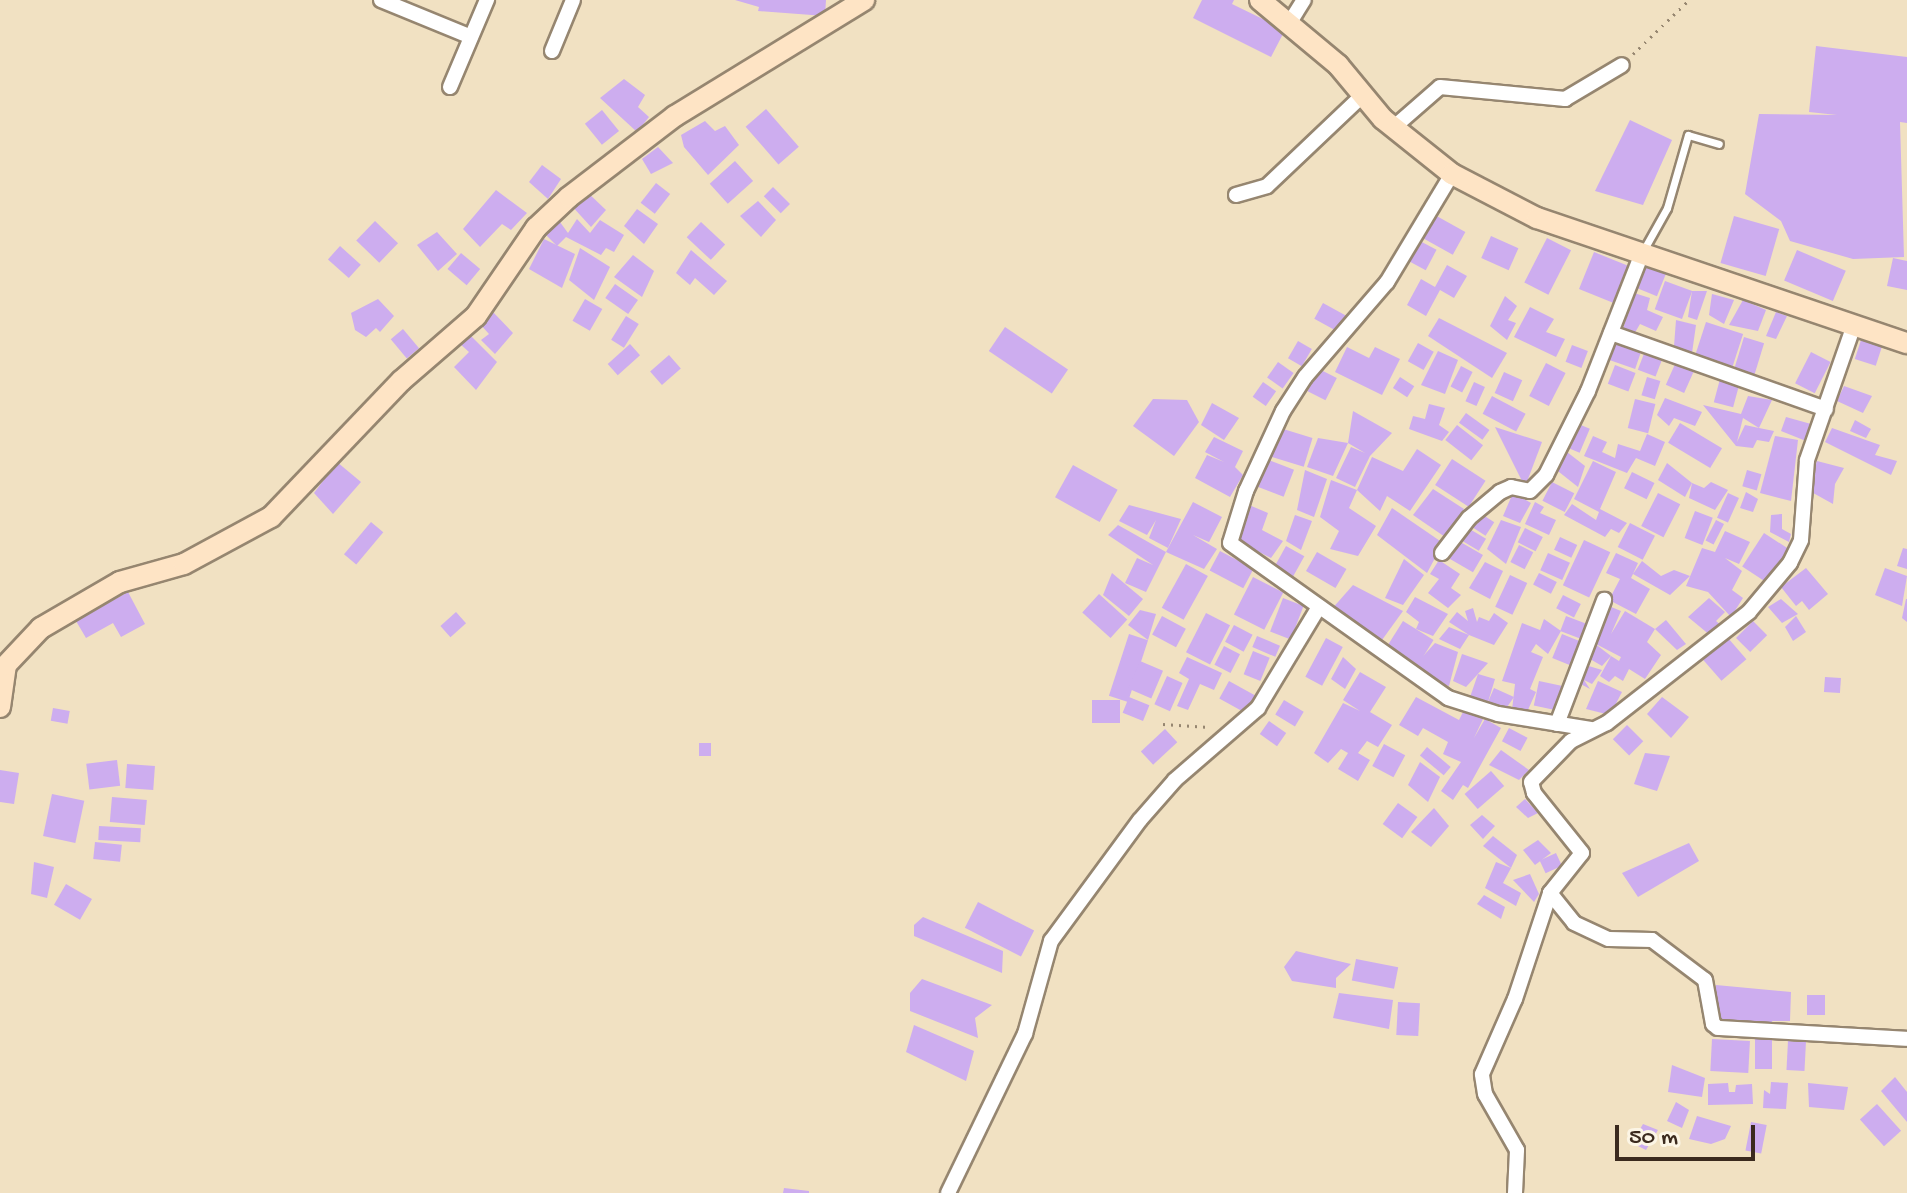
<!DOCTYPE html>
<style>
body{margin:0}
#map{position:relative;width:1907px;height:1193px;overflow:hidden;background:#f1e1c2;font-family:"Gochi Hand",sans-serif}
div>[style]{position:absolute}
.building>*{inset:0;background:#cdadef;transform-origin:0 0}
.path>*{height:3px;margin-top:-1.5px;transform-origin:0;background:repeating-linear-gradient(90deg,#968670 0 2px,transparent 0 8px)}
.roads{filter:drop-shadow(2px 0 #968670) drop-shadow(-2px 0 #968670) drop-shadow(0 2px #968670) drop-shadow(0 -2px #968670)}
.lane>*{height:7px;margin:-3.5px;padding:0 3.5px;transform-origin:3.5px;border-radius:3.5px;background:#fff}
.street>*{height:14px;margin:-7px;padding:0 7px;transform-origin:7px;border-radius:7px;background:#fff}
.secondary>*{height:20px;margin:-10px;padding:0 10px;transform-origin:10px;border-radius:10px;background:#fee4c5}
span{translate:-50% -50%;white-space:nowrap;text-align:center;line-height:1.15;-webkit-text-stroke:7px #fcf5e5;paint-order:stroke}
.scale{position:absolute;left:1615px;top:1125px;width:140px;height:36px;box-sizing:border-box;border:4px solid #3b2a1e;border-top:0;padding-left:10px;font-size:24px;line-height:28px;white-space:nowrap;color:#3b2a1e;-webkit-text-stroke:6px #fcf5e5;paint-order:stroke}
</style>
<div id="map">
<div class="building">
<i style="clip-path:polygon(735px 0,826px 0,825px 16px,758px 11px,759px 7px)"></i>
<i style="clip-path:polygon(1202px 0,1234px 0,1232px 4px,1285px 30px,1271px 57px,1193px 18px)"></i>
<i style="clip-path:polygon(1816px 46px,1907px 57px,1907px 123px,1900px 122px,1904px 257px,1853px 259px,1790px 241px,1781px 221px,1745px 194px,1759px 114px,1837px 115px,1809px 112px)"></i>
<i style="clip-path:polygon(624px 79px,645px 95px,638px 107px,649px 117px,637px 132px,600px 98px)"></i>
<i style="left:766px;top:109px;width:50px;height:27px;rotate:49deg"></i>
<i style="left:602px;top:110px;width:27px;height:22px;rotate:51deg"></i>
<i style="clip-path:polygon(1630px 120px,1672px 140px,1643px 205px,1595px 191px)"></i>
<i style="clip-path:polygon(705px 121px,715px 131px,725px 126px,739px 145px,708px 175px,684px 147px,681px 135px)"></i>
<i style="clip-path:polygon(658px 147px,673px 163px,651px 174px,642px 159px)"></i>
<i style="left:735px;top:161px;width:27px;height:34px;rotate:48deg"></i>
<i style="clip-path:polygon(542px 165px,561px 179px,548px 199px,529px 182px)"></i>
<i style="left:656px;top:183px;width:18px;height:25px;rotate:38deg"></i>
<i style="left:773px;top:187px;width:24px;height:13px;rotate:45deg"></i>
<i style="clip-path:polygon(496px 190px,527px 213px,511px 230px,502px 224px,480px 247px,463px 229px)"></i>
<i style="clip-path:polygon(586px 191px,606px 210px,591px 227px,571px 205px)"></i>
<i style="clip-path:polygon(758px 201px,776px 220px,761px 237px,740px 216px)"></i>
<i style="clip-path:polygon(637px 209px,658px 224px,644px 244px,624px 226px)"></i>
<i style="left:1433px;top:214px;width:37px;height:26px;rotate:29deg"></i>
<i style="left:1734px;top:216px;width:47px;height:49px;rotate:16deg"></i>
<i style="clip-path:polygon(557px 218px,568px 233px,577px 219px,590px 233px,600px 220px,624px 235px,614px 252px,606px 248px,601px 255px,566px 237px,557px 246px,540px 229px)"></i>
<i style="left:375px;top:221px;width:32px;height:27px;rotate:44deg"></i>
<i style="left:701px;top:222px;width:33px;height:21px;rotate:43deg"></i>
<i style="clip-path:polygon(437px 232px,457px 254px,438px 271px,417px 245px)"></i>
<i style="left:1491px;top:236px;width:30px;height:24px;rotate:24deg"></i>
<i style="left:1547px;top:238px;width:27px;height:50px;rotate:27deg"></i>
<i style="clip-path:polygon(544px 239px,575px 254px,562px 288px,529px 269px)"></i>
<i style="left:1418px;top:240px;width:21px;height:23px;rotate:28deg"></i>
<i style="left:340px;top:246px;width:28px;height:18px;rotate:42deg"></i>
<i style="clip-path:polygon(580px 248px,610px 267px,594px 300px,569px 280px)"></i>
<i style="clip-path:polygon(691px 250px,727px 281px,714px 295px,695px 278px,690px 285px,676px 273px)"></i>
<i style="left:1797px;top:250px;width:53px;height:33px;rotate:23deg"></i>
<i style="left:1594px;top:252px;width:38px;height:40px;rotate:22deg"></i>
<i style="left:461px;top:253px;width:25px;height:21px;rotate:40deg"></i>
<i style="clip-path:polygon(633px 255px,654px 271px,642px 297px,614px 277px)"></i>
<i style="clip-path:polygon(1893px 258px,1907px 261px,1907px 290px,1887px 286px)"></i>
<i style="left:1642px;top:261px;width:27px;height:27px;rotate:22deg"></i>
<i style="clip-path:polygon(1447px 265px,1467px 276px,1454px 298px,1440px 290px,1426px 316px,1407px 305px,1421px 279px,1435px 287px)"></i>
<i style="left:1665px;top:281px;width:29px;height:30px;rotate:20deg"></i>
<i style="left:615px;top:284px;width:28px;height:17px;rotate:35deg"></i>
<i style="clip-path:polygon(1692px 291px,1707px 291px,1697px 320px,1688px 317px)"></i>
<i style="clip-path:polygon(1634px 293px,1650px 298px,1647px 310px,1663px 317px,1656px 331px,1640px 324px,1633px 336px,1623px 329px)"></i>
<i style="clip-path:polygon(1712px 294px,1734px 300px,1724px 324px,1709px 315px)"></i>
<i style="clip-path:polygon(1505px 296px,1517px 306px,1508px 320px,1516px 323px,1507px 340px,1490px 326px)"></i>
<i style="clip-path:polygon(378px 299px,394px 316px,380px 332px,376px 328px,366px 337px,355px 330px,351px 313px)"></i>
<i style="left:585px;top:299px;width:20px;height:25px;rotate:30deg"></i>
<i style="clip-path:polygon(1743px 300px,1766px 310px,1758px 331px,1729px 325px)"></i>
<i style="left:1323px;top:303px;width:26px;height:18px;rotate:29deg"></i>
<i style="clip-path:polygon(1530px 307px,1554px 319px,1546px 332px,1565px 339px,1556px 357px,1514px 337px)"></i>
<i style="clip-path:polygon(493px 312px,513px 333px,495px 354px,481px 340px,489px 334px,480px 324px)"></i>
<i style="clip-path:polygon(1776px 312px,1787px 316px,1776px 339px,1766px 336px)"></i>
<i style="left:626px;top:316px;width:15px;height:28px;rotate:32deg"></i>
<i style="clip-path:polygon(1439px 318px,1507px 353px,1492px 378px,1428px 336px)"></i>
<i style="clip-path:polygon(1676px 320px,1696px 325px,1692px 353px,1674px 346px)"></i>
<i style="left:1706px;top:322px;width:39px;height:36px;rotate:18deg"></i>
<i style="left:1005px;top:327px;width:76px;height:29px;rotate:34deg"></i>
<i style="left:403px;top:329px;width:25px;height:16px;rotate:50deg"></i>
<i style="clip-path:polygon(468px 333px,497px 362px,476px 390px,454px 367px,469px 352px,459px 343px)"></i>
<i style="left:1744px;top:337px;width:21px;height:38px;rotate:17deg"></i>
<i style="left:1613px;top:338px;width:31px;height:22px;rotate:19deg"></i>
<i style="left:1861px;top:340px;width:22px;height:20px;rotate:18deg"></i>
<i style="left:1298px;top:341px;width:16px;height:20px;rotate:30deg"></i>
<i style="left:1418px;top:343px;width:18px;height:21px;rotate:29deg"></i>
<i style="left:630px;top:344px;width:15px;height:30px;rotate:48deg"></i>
<i style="left:1572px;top:345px;width:17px;height:18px;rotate:21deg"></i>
<i style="clip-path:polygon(1347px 347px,1369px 358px,1375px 347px,1400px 359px,1382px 395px,1335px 372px)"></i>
<i style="clip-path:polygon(1438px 351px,1458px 360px,1445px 394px,1421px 385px)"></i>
<i style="left:1645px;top:351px;width:19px;height:20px;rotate:21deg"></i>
<i style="left:1811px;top:352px;width:22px;height:35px;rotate:27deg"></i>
<i style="left:669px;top:355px;width:18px;height:25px;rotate:49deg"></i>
<i style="left:1278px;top:362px;width:19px;height:19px;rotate:35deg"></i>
<i style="left:1676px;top:362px;width:20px;height:25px;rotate:24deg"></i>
<i style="left:1546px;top:363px;width:22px;height:37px;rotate:27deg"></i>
<i style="left:1615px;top:365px;width:22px;height:20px;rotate:21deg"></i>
<i style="left:1461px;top:366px;width:13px;height:23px;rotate:27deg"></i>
<i style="left:1319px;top:369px;width:20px;height:25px;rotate:27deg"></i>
<i style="left:1504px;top:372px;width:20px;height:23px;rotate:24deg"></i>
<i style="left:1400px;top:377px;width:17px;height:13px;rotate:33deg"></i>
<i style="left:1647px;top:377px;width:14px;height:19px;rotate:17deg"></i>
<i style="left:1720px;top:379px;width:20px;height:24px;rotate:15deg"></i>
<i style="left:1263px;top:382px;width:16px;height:18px;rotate:35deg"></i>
<i style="left:1474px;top:382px;width:12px;height:21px;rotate:24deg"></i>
<i style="clip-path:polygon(1844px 386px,1872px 396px,1863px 413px,1837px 401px)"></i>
<i style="left:1492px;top:396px;width:38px;height:20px;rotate:28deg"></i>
<i style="clip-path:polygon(evenodd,1748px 396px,1772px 400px,1759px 428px,1774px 431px,1769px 442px,1757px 440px,1753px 448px,1736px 446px,1703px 405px,1741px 414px,1748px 396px,1743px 418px,1759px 428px,1745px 425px,1737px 442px,1743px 418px)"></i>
<i style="clip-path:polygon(1665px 398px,1702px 412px,1695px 426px,1674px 418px,1669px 426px,1657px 415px)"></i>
<i style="clip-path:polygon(1153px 399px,1187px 400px,1199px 422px,1174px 456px,1133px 426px)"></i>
<i style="left:1635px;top:399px;width:21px;height:30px;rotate:14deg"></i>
<i style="clip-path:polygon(1212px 403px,1239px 418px,1224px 440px,1201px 425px)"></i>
<i style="clip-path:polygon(1429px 404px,1445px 408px,1439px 425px,1449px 432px,1442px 441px,1409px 429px,1413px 416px,1425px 419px)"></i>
<i style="clip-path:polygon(1353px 411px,1392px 433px,1370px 456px,1355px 487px,1336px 478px,1351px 447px,1365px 453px,1348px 443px)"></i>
<i style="left:1466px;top:413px;width:29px;height:12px;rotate:36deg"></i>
<i style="clip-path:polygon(1786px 417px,1811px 424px,1806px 441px,1781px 431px)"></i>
<i style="clip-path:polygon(1855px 420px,1871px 429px,1866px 438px,1850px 431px)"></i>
<i style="left:1576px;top:423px;width:15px;height:26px;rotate:23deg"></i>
<i style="left:1680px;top:423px;width:49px;height:23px;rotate:31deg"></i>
<i style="left:1457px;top:425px;width:33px;height:19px;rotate:38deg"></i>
<i style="clip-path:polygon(1495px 427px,1542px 442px,1525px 487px)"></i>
<i style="left:1280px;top:428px;width:34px;height:30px;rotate:17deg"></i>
<i style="clip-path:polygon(1832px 428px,1880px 445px,1875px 455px,1897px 461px,1891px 475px,1825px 442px)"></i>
<i style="clip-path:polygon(1647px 434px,1665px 442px,1655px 466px,1636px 458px,1627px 473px,1584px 456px,1593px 436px,1607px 442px,1602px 452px,1615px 458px,1618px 444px,1640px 451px)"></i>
<i style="clip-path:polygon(1775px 436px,1798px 440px,1791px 501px,1760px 493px)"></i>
<i style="clip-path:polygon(1214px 437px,1243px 451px,1235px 467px,1243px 475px,1230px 497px,1195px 478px,1207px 455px,1224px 462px,1205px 452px)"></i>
<i style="clip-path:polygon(1318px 438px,1348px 443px,1333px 476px,1307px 467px)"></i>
<i style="clip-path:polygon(1417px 449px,1441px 465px,1410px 511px,1387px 496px,1380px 511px,1357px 490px,1372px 457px,1403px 471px)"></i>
<i style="clip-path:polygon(1567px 452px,1585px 466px,1578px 487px,1554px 468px)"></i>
<i style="left:1266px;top:459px;width:30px;height:29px;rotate:21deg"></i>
<i style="left:1452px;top:459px;width:40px;height:31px;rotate:33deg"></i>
<i style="clip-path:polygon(1593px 461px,1616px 472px,1600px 509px,1627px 523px,1619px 533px,1611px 529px,1605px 537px,1564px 515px,1572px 504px,1596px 520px,1599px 512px,1574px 499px)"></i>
<i style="clip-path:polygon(1817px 461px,1844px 468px,1835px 484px,1833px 504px,1806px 489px)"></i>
<i style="clip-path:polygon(337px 462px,361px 482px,333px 514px,314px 493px)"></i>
<i style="clip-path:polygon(1667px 463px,1692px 483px,1685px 497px,1658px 480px)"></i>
<i style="left:1073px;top:465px;width:51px;height:37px;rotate:29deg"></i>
<i style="clip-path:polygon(1305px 470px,1327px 479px,1314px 517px,1297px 510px)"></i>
<i style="left:1747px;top:470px;width:15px;height:17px;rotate:16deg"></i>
<i style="left:1632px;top:472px;width:25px;height:18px;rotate:26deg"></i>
<i style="clip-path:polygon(1331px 480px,1357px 490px,1349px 508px,1376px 526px,1358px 556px,1330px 549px,1339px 531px,1320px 517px)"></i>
<i style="left:1552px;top:482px;width:25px;height:21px;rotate:27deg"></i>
<i style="clip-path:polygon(1711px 482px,1728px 490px,1715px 510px,1689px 498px,1692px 483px,1704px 488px)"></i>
<i style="clip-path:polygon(1433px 489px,1464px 509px,1448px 539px,1413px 515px)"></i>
<i style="clip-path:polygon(1746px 492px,1758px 499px,1753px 512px,1740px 508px)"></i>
<i style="clip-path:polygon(1513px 493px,1531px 503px,1520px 523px,1503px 516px)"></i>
<i style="left:1658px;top:493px;width:25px;height:37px;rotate:27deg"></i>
<i style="left:1728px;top:493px;width:12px;height:27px;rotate:24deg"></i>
<i style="clip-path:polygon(1193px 502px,1222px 517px,1209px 542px,1193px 535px,1217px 549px,1204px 569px,1166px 552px)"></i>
<i style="clip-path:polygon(1535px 502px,1544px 507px,1540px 513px,1556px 520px,1549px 535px,1525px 524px)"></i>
<i style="clip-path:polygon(1129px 505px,1181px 519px,1168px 548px,1149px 538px,1156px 520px,1147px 535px,1119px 521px)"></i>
<i style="clip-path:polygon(1249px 505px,1268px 513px,1262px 530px,1283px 541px,1271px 558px,1235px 540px)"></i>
<i style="clip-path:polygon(1392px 508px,1443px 543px,1427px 573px,1377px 535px)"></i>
<i style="left:1695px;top:511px;width:19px;height:29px;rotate:21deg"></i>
<i style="left:1480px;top:513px;width:17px;height:16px;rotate:33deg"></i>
<i style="clip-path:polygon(1782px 514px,1782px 529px,1791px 534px,1789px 542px,1770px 532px,1771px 515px)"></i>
<i style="clip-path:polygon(1295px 515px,1312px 521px,1301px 550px,1286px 541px)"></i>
<i style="clip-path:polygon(1501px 520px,1521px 527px,1506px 564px,1487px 549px)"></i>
<i style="left:1716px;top:520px;width:9px;height:23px;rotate:27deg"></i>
<i style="left:371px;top:522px;width:16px;height:42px;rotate:40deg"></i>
<i style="left:1630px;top:523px;width:28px;height:27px;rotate:27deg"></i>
<i style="clip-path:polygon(1118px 525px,1166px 552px,1146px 592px,1125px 583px,1137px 558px,1153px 565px,1108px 535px)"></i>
<i style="left:1468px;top:528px;width:21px;height:14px;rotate:31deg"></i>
<i style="left:1525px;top:528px;width:20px;height:16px;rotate:27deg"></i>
<i style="clip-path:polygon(1725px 531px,1750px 542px,1739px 564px,1725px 558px,1742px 571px,1732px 590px,1743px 598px,1731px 617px,1708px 592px,1686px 586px,1702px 548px,1715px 552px)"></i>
<i style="left:1764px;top:533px;width:30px;height:40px;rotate:33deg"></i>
<i style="left:1560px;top:537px;width:19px;height:14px;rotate:25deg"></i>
<i style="left:1457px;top:540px;width:30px;height:20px;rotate:30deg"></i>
<i style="left:1584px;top:540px;width:29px;height:50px;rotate:25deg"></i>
<i style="left:1519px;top:545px;width:16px;height:19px;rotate:27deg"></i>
<i style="left:1286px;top:546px;width:21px;height:23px;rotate:29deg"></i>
<i style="clip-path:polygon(1903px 548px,1907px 549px,1907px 569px,1897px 566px)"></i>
<i style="left:1220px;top:551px;width:38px;height:22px;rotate:28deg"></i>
<i style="left:1317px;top:552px;width:34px;height:22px;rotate:30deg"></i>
<i style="left:1548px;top:553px;width:24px;height:19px;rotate:24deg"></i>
<i style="clip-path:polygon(1616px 553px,1638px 563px,1633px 574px,1642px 561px,1661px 576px,1674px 570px,1690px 576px,1670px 595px,1633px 574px,1631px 578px,1650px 589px,1636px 614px,1609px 600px,1620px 579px,1606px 573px)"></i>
<i style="clip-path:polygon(1404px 559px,1424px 575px,1403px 605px,1385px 598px)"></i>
<i style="clip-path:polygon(1439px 560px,1460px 574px,1451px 588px,1461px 595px,1448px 608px,1428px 593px,1439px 579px,1430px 574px)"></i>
<i style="clip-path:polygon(1485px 562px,1503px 571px,1490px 599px,1469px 588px)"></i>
<i style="left:1186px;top:564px;width:25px;height:50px;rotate:29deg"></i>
<i style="clip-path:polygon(1806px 568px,1828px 594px,1809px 610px,1802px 601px,1796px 606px,1781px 587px)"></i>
<i style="clip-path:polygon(1885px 568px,1907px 576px,1902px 606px,1875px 595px)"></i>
<i style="clip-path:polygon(1112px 573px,1143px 599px,1129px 616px,1103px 595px)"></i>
<i style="left:1539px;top:573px;width:20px;height:13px;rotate:27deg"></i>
<i style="left:1510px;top:575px;width:19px;height:35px;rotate:25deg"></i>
<i style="left:1253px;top:577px;width:34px;height:42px;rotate:27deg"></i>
<i style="clip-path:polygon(1353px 585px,1403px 611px,1382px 640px,1331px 610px)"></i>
<i style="clip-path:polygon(128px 592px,145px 624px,121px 637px,113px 623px,86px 638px,76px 621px)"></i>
<i style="left:1099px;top:594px;width:38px;height:25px;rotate:42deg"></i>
<i style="left:1563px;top:595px;width:20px;height:15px;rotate:27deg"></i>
<i style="clip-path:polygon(1415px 597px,1448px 614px,1433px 636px,1416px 629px,1419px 622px,1406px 612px)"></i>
<i style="left:1283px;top:598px;width:22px;height:36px;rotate:21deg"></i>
<i style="clip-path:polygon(1709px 598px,1725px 612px,1716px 621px,1723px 627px,1711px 636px,1688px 617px)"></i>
<i style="clip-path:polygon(1781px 599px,1798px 614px,1782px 623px,1768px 607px)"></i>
<i style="clip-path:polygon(1906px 599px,1907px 599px,1907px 622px,1902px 618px)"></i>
<i style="clip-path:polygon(1604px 604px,1621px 611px,1611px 634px,1625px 611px,1655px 629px,1647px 642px,1661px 655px,1645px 679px,1629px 669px,1623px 681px,1615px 676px,1609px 682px,1600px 676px,1611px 656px,1619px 661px,1621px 657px,1594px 643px)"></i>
<i style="clip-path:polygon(1473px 608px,1477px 622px,1479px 617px,1489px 621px,1494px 613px,1508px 623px,1494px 645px,1469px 635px,1460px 649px,1439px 639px,1449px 627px,1469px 635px,1449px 622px,1457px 612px,1468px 621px,1465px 611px)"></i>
<i style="clip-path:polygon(1140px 610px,1156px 614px,1148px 640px,1128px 625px)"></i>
<i style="left:456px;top:612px;width:15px;height:21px;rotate:48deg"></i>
<i style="left:1206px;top:613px;width:27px;height:44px;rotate:27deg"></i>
<i style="left:1162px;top:616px;width:27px;height:21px;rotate:28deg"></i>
<i style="left:1566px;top:616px;width:26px;height:16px;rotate:21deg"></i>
<i style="clip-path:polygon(1796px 616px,1806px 632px,1793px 641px,1785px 627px)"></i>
<i style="clip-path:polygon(1544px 619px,1561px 631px,1548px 654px,1536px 644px,1531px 652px,1543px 657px,1530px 689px,1536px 692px,1527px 712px,1512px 710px,1515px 684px,1502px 681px,1522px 623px,1540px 630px)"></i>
<i style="clip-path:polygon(1666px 620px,1686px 644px,1677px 650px,1655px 629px)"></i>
<i style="left:1403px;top:621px;width:36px;height:29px;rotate:32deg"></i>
<i style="left:1753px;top:621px;width:20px;height:24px;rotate:45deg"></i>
<i style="left:1234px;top:625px;width:21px;height:19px;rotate:28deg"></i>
<i style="left:1129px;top:634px;width:20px;height:65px;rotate:18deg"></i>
<i style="left:1562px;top:634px;width:24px;height:26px;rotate:22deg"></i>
<i style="left:1257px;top:636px;width:25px;height:12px;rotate:23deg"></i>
<i style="left:1326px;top:638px;width:19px;height:44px;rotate:28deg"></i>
<i style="left:1728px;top:638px;width:28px;height:33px;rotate:49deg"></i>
<i style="clip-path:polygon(1435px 643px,1458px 652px,1449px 686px,1426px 678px,1415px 665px)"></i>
<i style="clip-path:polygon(1594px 643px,1611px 656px,1602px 666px,1585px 656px)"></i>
<i style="left:1224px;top:646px;width:18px;height:21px;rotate:27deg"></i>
<i style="left:1253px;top:651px;width:18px;height:25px;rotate:22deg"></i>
<i style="clip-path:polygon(1462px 654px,1488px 663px,1466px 687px,1453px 681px)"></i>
<i style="clip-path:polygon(1187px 657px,1222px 673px,1214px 690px,1200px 684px,1188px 710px,1177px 706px,1189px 679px,1179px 673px)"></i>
<i style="clip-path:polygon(1343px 657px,1356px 669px,1345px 689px,1331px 679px)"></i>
<i style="left:1140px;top:661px;width:25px;height:30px;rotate:23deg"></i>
<i style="clip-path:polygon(1582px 664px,1602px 670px,1592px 684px,1584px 680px,1590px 689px,1575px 681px)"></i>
<i style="clip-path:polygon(1360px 672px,1386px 687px,1370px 712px,1392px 725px,1378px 747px,1367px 741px,1358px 753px,1370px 760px,1358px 781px,1338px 769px,1348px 753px,1341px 749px,1328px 763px,1314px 753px,1343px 703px,1360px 711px,1343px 700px)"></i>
<i style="clip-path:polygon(1478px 674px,1495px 679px,1488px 702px,1469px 700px)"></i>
<i style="left:1167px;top:676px;width:17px;height:31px;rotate:24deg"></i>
<i style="left:1825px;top:677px;width:16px;height:15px;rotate:4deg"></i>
<i style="left:1229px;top:681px;width:31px;height:20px;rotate:29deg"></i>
<i style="left:1539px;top:681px;width:24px;height:25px;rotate:12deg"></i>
<i style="clip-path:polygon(1598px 681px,1622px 692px,1610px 715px,1586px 709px)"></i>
<i style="clip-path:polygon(1494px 688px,1514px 697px,1505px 710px,1488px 702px)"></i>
<i style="left:1129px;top:697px;width:22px;height:17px;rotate:22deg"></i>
<i style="clip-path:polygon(1416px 697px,1459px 720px,1464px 710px,1483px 719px,1474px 738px,1485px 719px,1501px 728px,1468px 788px,1463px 785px,1453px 800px,1441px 791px,1461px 762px,1443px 754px,1448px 742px,1423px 728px,1418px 736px,1399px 725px)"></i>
<i style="clip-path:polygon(1662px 697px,1689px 717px,1671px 738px,1647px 714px)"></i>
<i style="left:1092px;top:700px;width:28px;height:23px"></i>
<i style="left:1284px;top:700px;width:23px;height:17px;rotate:31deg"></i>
<i style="left:53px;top:708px;width:17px;height:13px;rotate:10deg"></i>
<i style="left:1269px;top:721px;width:21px;height:16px;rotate:35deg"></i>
<i style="left:1627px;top:725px;width:23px;height:20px;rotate:45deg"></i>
<i style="left:1509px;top:728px;width:21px;height:15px;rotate:28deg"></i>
<i style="left:1165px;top:729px;width:18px;height:33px;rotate:47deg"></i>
<i style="left:699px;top:743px;width:12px;height:13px"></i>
<i style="left:1384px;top:744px;width:24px;height:25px;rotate:28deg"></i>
<i style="left:1427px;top:747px;width:31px;height:11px;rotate:40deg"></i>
<i style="clip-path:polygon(1501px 750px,1529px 770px,1519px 780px,1489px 765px)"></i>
<i style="clip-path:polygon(1645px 753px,1670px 756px,1657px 791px,1634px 784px)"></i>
<i style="left:117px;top:760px;width:26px;height:31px;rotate:83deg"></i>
<i style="clip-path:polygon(1420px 762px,1440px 777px,1428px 802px,1408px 785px)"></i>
<i style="left:127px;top:764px;width:28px;height:24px;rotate:4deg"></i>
<i style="clip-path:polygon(0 770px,19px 773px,14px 804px,0 802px)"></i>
<i style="left:1491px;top:771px;width:20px;height:35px;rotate:49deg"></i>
<i style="left:52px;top:794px;width:33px;height:43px;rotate:12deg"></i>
<i style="left:112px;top:797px;width:35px;height:25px;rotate:5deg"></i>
<i style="clip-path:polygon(1525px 799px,1538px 813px,1528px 818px,1516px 807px)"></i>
<i style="left:1398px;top:803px;width:24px;height:26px;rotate:36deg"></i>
<i style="clip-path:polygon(1434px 808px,1449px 826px,1431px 847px,1411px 832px)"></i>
<i style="clip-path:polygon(1482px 815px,1495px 826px,1483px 839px,1470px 825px)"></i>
<i style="left:99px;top:826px;width:42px;height:14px;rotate:3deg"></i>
<i style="clip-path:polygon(1493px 836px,1517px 855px,1511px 868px,1483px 846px)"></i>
<i style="clip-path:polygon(1538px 840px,1551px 853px,1535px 865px,1523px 850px)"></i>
<i style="left:95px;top:842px;width:27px;height:17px;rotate:6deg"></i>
<i style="clip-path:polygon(1689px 843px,1699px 861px,1638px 897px,1622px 873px)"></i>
<i style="left:1556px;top:853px;width:14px;height:18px;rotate:65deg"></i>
<i style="clip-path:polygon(34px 862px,54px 867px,47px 898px,31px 894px)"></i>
<i style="clip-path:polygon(1496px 862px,1511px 868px,1503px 883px,1521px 893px,1516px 906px,1485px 888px)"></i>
<i style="clip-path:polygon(1530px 874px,1539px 894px,1534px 902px,1513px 880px)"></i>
<i style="left:66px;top:884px;width:30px;height:24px;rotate:30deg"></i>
<i style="clip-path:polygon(1484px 895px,1505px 907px,1501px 919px,1477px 904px)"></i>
<i style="left:978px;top:902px;width:63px;height:29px;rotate:27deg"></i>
<i style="clip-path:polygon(923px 917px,1003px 951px,1002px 973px,914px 936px,914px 925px)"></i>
<i style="clip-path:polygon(1296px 951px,1351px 964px,1336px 978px,1336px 988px,1292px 981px,1284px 967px)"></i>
<i style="left:1356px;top:959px;width:43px;height:22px;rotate:11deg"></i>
<i style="clip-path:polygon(922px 979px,992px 1005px,975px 1018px,978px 1038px,910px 1011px,910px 993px)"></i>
<i style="clip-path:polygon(1716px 985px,1791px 992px,1790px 1021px,1772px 1021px,1772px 1026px,1716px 1021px)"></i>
<i style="clip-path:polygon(1339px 993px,1393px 1000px,1389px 1029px,1333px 1018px)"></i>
<i style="left:1807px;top:995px;width:18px;height:20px"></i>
<i style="left:1398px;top:1002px;width:22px;height:33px;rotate:3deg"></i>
<i style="clip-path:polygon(914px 1025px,974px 1051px,966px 1081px,906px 1052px)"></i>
<i style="left:1712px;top:1039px;width:38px;height:32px;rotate:3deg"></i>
<i style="left:1755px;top:1039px;width:17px;height:30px"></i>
<i style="left:1788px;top:1041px;width:18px;height:29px;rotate:3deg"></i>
<i style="clip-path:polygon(1672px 1065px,1705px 1078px,1702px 1097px,1668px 1092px)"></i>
<i style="clip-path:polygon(1895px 1077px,1907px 1092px,1907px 1122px,1881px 1091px)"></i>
<i style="clip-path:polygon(1771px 1082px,1788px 1083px,1786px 1109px,1763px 1108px,1764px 1090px,1770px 1094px)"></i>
<i style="clip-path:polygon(1728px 1083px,1729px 1092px,1735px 1092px,1736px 1085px,1752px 1084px,1753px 1104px,1708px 1105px,1708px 1084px)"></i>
<i style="clip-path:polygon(1808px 1083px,1848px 1087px,1844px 1110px,1809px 1107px)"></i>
<i style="clip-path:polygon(1676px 1102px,1689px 1110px,1682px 1128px,1667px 1121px)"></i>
<i style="left:1877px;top:1104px;width:36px;height:23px;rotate:48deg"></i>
<i style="clip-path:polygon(1697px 1116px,1731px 1126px,1725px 1139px,1711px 1144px,1689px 1139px)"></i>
<i style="left:1751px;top:1122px;width:16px;height:29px;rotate:11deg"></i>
<i style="clip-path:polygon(1643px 1124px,1658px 1130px,1646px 1150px,1632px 1143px)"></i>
<i style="clip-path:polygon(784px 1188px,809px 1191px,809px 1193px,783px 1193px)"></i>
</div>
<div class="path">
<i style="left:1633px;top:54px;width:78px;rotate:-44deg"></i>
<i style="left:1163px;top:724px;width:46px;rotate:3.7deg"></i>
</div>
<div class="roads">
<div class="lane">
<i style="left:1643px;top:251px;width:49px;rotate:-60.8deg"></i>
<i style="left:1667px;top:208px;width:76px;rotate:-74deg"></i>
<i style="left:1688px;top:135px;width:32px;rotate:16deg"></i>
</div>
<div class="street">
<i style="left:381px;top:0;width:97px;rotate:22.3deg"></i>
<i style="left:1290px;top:22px;width:26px;rotate:-58deg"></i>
<i style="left:552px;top:51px;width:55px;rotate:-67.6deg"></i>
<i style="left:450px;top:87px;width:95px;rotate:-67deg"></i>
<i style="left:1393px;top:128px;width:62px;rotate:-41.1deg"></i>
<i style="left:1440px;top:87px;width:126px;rotate:5.5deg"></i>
<i style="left:1565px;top:99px;width:66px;rotate:-30.8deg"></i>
<i style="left:1452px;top:174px;width:126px;rotate:121deg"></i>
<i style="left:1387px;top:282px;width:125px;rotate:130.8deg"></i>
<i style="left:1305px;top:377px;width:40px;rotate:122.9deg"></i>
<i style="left:1283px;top:411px;width:88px;rotate:114.8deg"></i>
<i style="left:1246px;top:491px;width:54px;rotate:107.1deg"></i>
<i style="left:1230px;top:543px;width:267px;rotate:35.4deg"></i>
<i style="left:1448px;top:698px;width:52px;rotate:17.7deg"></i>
<i style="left:1498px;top:714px;width:94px;rotate:9.2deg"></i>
<i style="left:1236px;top:195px;width:32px;rotate:-16deg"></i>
<i style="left:1267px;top:186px;width:132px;rotate:-43.5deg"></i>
<i style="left:1611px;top:333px;width:228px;rotate:19.5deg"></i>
<i style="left:1442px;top:553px;width:44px;rotate:-52.4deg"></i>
<i style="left:1469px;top:518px;width:40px;rotate:-40deg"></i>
<i style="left:1500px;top:492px;width:12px;rotate:-24deg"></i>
<i style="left:1511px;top:487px;width:19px;rotate:12deg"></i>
<i style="left:1530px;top:491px;width:23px;rotate:-45deg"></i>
<i style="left:1546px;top:475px;width:94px;rotate:-63.4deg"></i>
<i style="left:1588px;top:391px;width:148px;rotate:-68.6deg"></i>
<i style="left:1557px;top:724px;width:133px;rotate:-69.2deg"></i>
<i style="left:1550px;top:893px;width:38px;rotate:51deg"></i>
<i style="left:1574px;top:923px;width:38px;rotate:25deg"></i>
<i style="left:1609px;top:939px;width:43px;rotate:1.3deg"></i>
<i style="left:1652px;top:940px;width:66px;rotate:37deg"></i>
<i style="left:1705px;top:980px;width:45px;rotate:79.7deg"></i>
<i style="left:1713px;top:1024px;width:6px;rotate:39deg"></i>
<i style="left:1718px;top:1028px;width:189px;rotate:3.3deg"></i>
<i style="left:948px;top:1193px;width:177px;rotate:-64.2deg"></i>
<i style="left:1025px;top:1034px;width:97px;rotate:-74.4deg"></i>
<i style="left:1051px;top:941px;width:150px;rotate:-53.7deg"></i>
<i style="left:1140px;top:820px;width:53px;rotate:-48.8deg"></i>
<i style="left:1175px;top:780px;width:110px;rotate:-40.9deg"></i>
<i style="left:1258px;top:708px;width:118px;rotate:-58.9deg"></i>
<i style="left:1515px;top:1193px;width:43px;rotate:-87.3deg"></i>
<i style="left:1517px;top:1150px;width:64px;rotate:-119.7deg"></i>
<i style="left:1485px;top:1094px;width:20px;rotate:-99deg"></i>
<i style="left:1482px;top:1074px;width:82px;rotate:-66.3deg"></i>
<i style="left:1515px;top:999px;width:112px;rotate:-71.7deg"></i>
<i style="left:1550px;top:893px;width:51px;rotate:-51.3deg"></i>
<i style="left:1582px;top:853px;width:77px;rotate:-128.7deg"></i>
<i style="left:1534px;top:793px;width:11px;rotate:-105deg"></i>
<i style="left:1531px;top:782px;width:57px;rotate:-45.7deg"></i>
<i style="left:1571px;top:741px;width:40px;rotate:-26.6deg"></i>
<i style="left:1607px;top:723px;width:180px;rotate:-38deg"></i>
<i style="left:1749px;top:612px;width:64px;rotate:-50.1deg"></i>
<i style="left:1790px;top:563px;width:25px;rotate:-64deg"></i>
<i style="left:1801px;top:540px;width:80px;rotate:-85.7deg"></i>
<i style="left:1807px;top:460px;width:140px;rotate:-70.8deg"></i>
</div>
<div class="secondary">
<i style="left:1260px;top:0;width:102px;rotate:39.8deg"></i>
<i style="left:1338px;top:65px;width:70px;rotate:50.2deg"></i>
<i style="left:1383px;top:119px;width:88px;rotate:38.6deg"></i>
<i style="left:1452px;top:174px;width:96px;rotate:27.4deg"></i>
<i style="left:1537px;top:218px;width:391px;rotate:18.7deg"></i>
<i style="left:0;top:707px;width:42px;rotate:-81.9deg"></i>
<i style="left:6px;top:665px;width:51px;rotate:-46.6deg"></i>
<i style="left:41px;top:628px;width:91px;rotate:-30.2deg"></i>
<i style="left:120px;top:582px;width:66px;rotate:-15.7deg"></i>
<i style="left:184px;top:564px;width:99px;rotate:-28.4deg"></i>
<i style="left:271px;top:517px;width:188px;rotate:-46.3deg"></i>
<i style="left:401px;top:381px;width:99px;rotate:-40.9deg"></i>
<i style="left:476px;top:316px;width:107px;rotate:-55.7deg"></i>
<i style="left:536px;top:228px;width:45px;rotate:-43.2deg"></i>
<i style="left:569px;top:197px;width:133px;rotate:-37.4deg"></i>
<i style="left:675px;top:116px;width:222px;rotate:-31.5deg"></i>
</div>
</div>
<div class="scale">50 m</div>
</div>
